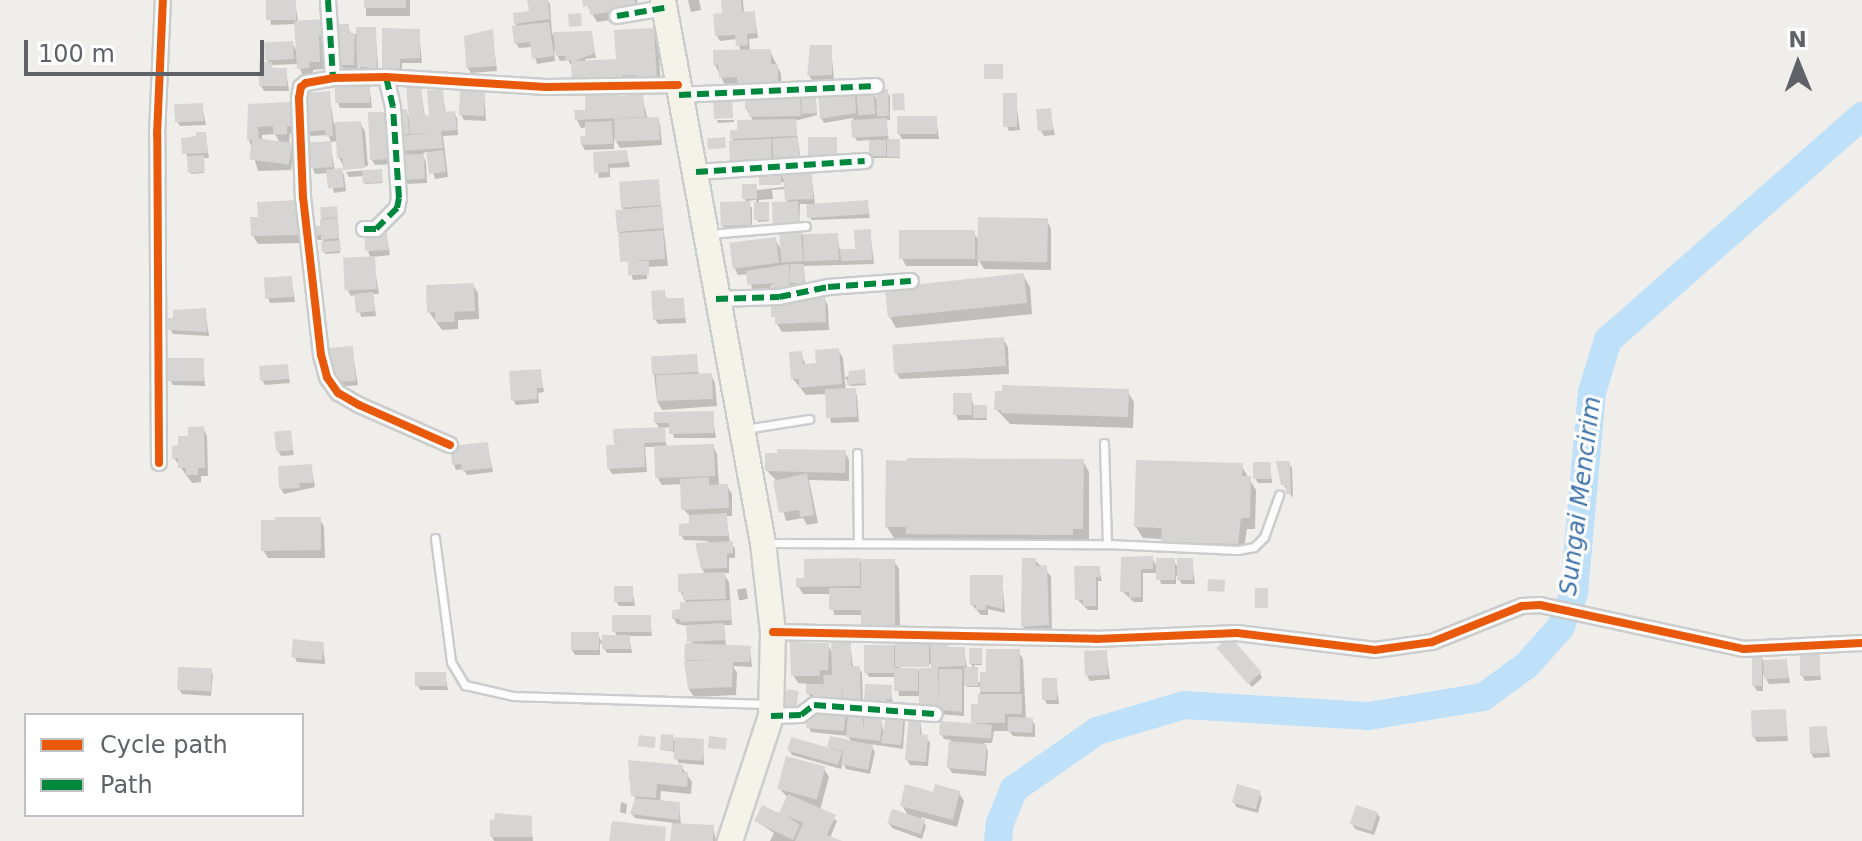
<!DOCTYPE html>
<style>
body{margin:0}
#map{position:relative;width:1862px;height:841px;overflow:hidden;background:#efeeea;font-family:"DejaVu Sans",sans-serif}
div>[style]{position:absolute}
.shadow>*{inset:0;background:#0003;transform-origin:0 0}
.river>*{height:28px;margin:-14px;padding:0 14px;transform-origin:14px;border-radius:14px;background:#bfe0f9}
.building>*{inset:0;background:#d6d5d3;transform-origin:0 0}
.roads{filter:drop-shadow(2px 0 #cbcccc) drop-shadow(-2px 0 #cbcccc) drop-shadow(0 2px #cbcccc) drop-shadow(0 -2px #cbcccc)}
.lane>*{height:7px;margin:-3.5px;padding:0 3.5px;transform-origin:3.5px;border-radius:3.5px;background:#fdfcfc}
.street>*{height:14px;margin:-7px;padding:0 7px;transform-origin:7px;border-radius:7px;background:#fdfcfc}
.primary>*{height:24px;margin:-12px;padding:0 12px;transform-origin:12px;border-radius:12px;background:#f4f2e9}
.quiet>*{height:6px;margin-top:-3px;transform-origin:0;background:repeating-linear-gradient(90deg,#00873e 0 12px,transparent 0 18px)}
.cycleway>*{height:8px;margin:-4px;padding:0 4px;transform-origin:4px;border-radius:4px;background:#e8590c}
span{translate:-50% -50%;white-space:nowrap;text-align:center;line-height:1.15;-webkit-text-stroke:6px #fff;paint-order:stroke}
.water-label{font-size:24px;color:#4174aa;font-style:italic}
.legend{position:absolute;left:24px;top:713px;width:280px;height:104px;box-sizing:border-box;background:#fff;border:2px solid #bfc1c3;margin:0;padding:10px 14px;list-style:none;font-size:24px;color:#5f6368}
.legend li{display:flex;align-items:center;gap:16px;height:40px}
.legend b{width:40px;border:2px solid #bfc1c3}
.north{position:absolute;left:1758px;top:24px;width:80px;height:80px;-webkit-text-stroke:6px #fff;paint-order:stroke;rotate:359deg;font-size:22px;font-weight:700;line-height:32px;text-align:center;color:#5f6368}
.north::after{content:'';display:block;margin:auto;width:28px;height:36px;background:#5f6368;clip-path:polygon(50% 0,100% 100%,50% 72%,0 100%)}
.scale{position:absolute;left:24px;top:40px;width:240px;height:36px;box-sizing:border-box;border:4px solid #5f6368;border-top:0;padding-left:10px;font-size:24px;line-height:28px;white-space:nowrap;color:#5f6368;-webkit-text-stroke:6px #fff;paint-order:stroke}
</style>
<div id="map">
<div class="shadow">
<i style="clip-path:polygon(268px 0,295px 0,298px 22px,324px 21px,329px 43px,322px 43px,324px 69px,313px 70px,313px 76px,303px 76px,298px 64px,271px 65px,274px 70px,286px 70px,289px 91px,264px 91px,261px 86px,269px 64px,267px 60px,292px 43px,298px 54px,296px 24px,271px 25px)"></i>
<i style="left:366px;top:0;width:44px;height:16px"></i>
<i style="clip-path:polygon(538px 0,547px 0,550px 4px,552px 34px,591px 33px,596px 58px,585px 59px,586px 62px,614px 61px,653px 30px,658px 38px,661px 89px,624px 83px,618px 72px,618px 85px,571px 65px,568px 60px,560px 61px,554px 49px,555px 61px,537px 64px,532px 47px,519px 48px,516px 43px,516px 23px,531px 13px)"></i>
<i style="clip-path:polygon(584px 0,637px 0,639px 16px,597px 22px)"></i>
<i style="clip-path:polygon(688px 0,699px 0,701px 10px,691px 12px)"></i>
<i style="clip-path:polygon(723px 0,743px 0,744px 14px,754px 13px,758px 38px,749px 39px,750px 52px,770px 51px,781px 74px,782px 92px,744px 93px,740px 85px,725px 85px,715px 65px,741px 52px,737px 39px,720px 41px,717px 36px,724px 15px)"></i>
<i style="clip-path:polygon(348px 26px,351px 35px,375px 29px,379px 77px,362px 71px,359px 66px,357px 69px,344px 70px,341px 65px)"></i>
<i style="clip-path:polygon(419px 31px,422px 63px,402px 63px,402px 73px,387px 72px,384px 67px)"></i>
<i style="clip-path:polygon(492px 31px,497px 71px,471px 73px,468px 68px,481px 32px)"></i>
<i style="clip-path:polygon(831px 47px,834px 80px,812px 80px,809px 75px)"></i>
<i style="clip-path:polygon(369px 83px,372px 108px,340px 108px,338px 103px)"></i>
<i style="clip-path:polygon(420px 85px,425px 117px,432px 117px,442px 91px,446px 113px,454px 113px,457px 118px,458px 135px,443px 136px,448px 177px,435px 179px,428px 152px,426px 152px,422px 154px,426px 162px,427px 183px,406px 184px,403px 179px,406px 157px,401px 137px,406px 111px,411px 121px)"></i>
<i style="clip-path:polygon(484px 89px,486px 121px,464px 120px,461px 115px)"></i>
<i style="clip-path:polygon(616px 90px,620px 97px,642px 96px,648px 120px,658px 119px,660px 124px,662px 145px,620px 148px,614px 138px,614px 149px,585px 150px,582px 145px,587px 138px,587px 127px,581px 128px,577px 120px)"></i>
<i style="clip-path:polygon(872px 92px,877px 100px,887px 92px,890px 97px,890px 120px,886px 120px,889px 141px,899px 143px,900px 158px,873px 158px,871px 140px,857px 141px,854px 136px,853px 118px,824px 123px,821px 118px,820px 94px)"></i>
<i style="clip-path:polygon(329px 93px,334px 124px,360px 123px,365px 131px,368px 166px,346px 168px,346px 171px,339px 158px,338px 141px,331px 142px,328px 135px,311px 136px,308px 131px)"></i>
<i style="clip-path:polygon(1015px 95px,1020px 130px,1009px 131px,1007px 126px)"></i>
<i style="clip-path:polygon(799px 96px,815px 98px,817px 115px,795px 121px,802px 167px,779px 169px,773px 159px,774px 173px,780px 172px,783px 178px,811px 173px,815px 204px,867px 202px,870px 218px,811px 220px,808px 204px,800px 204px,799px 229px,803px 236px,837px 235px,840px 251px,857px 251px,870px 231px,874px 264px,804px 266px,805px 284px,791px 285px,792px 296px,772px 288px,752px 289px,749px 274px,738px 275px,734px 267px,775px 239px,782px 251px,781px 230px,775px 225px,787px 204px,786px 189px,772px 190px,773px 199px,759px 200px,759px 204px,769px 205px,769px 221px,758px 222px,756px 200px,747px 201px,752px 208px,752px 230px,726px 231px,723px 226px,747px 204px,745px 199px,756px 186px,757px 190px,791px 186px,791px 182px,762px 183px,761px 170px,732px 139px,754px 122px,747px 110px)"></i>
<i style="clip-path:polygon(evenodd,289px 104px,294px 112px,294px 133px,290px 134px,289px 142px,294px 150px,291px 170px,258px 171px,249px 140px,250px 106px,289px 104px,275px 134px,282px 146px,262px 146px,262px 135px,275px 134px)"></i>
<i style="clip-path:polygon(202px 105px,206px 125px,180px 126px,177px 121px)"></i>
<i style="clip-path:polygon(1049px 110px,1055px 135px,1044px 136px,1041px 131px)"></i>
<i style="clip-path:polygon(370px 114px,395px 164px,375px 165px,372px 160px)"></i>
<i style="clip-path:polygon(936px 118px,939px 139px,902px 139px,899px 134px)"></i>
<i style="clip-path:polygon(717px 120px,734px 120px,734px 122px,718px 123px)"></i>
<i style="clip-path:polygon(205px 134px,209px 158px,204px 158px,204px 173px,191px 174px,183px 139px)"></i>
<i style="clip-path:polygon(330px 143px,335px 171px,341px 170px,344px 175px,346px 191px,334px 193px,329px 173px,315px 174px,313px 169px)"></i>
<i style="clip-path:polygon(626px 152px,630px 167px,610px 168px,610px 177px,599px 178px,595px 154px)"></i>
<i style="clip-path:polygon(368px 170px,382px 173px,382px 183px,365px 184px,364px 176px,349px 177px,346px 172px)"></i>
<i style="clip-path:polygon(658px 181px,668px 266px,647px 267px,647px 279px,633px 280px,618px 230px,624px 211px,622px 207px)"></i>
<i style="clip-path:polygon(297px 202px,304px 243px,258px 244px,253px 236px,260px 219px)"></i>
<i style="clip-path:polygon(337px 210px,340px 253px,325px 254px,323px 240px,318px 240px,315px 235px,323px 227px,322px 218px)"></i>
<i style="clip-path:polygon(1047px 220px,1051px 229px,1051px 270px,984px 269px,978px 259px,978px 266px,906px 266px,902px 258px,973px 232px,980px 242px)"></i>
<i style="clip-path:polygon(386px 232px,390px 255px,373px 257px,379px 294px,373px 294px,376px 316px,361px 317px,356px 295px,351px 296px,348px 291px,371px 258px,368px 252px)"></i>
<i style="clip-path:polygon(1023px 275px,1030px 287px,1032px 314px,896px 328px,890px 317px)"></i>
<i style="clip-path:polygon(291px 278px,295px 302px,270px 303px,268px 298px)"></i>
<i style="clip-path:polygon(473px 285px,478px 293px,479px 319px,458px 320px,458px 329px,442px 330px,429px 312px)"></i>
<i style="clip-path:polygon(664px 292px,667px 300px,683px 300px,686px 323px,658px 324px,655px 319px)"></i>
<i style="clip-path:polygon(824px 298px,828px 306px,829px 330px,782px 332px,777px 324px)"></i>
<i style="clip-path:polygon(205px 310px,209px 336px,173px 334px,170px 329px)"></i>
<i style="clip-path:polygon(1003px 339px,1008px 347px,1009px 374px,900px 379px,895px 371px)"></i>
<i style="clip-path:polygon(352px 348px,358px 385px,339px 387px,336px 382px)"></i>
<i style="clip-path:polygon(838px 350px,843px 358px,846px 391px,854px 390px,857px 395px,859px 422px,831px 423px,827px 394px,806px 395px,793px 379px,801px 353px,806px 366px,818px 365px)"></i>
<i style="clip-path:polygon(696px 356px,699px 376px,711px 375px,715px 383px,717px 406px,662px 410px,657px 401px,654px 374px)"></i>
<i style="clip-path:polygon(203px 360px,205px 386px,173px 385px,170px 380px)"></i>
<i style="clip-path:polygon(287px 366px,290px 383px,265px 385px,262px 380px)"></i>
<i style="clip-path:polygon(540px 371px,544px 392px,538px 393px,539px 403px,516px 405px,513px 400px)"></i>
<i style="clip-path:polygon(864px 373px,866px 385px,850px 386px,845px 377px)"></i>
<i style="clip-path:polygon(1127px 391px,1134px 402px,1133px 428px,1010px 424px,996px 409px)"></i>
<i style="clip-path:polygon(971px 395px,974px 407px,987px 408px,987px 420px,958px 420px,956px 415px)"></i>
<i style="clip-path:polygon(712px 413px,716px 438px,674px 438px,671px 427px,663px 428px,667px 448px,713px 446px,717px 454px,719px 487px,727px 486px,732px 494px,732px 516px,726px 516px,730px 543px,735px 548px,735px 558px,729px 558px,729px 573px,723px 573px,729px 582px,732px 625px,724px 625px,726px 647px,750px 648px,752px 667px,733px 666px,737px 673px,736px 695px,694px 697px,689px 689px,686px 659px,692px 646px,688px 626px,677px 624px,674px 619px,687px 604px,680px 591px,706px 575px,702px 569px,708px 541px,684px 540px,681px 535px,691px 525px,691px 517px,683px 509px,682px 484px,662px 485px,657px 477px,656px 447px,645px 447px,647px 472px,612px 474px,609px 469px,616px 447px,615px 431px,660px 429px,656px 423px)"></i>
<i style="clip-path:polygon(203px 428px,207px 436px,208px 476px,201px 476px,201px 482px,192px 483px,174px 458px)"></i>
<i style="clip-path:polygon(290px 432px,294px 455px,281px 456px,278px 451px)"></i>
<i style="clip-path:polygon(487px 444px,493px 472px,467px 475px,463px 469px,456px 470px,454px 465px)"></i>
<i style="clip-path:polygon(845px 452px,849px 460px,849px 481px,809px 480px,818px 523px,807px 525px,803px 518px,786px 521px,775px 479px,767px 471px)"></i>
<i style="clip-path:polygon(1083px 461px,1089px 472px,1089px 539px,1078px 539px,1078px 546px,915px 545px,911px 538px,894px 538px,887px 527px)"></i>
<i style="clip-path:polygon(1289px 463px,1292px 468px,1293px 498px,1283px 484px)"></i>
<i style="clip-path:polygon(1270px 464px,1272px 483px,1258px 483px,1255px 478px)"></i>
<i style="clip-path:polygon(1241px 465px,1256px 490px,1255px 529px,1247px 529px,1243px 554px,1169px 553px,1163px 539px,1143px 538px,1136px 527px)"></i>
<i style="clip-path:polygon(311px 466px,315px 487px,284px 494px,281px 489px)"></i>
<i style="clip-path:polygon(320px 519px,324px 527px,325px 558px,268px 558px,263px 550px)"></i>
<i style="clip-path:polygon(1152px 558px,1158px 569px,1173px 560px,1179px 569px,1192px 560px,1195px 584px,1182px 584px,1176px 575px,1176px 584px,1161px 584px,1158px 573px,1143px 573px,1143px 602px,1134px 602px,1122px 591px,1123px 559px)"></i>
<i style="clip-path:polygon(1023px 560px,1035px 560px,1051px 576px,1052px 633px,1027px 634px,1023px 626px)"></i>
<i style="clip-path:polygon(806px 561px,894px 561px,899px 569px,900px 632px,870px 632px,865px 615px,834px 615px,831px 594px,803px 594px,798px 586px,806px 580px)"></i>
<i style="clip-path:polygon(1099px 568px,1102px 581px,1098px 581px,1098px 610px,1088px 610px,1077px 599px)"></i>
<i style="clip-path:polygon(1002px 577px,1005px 613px,988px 609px,988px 615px,981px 615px,972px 605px)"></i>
<i style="clip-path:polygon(632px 588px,635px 606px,619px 606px,616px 601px)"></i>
<i style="left:746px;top:588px;width:11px;height:9px;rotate:80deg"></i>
<i style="clip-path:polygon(650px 617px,652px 636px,629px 636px,632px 653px,607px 653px,600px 642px,600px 655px,575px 655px,572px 650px,597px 634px,604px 645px,618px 637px,614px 631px)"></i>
<i style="clip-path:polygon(850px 641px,853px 668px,859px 668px,862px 673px,863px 708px,881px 716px,883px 730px,903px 716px,905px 721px,903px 749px,870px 744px,875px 752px,870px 774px,846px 769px,843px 763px,841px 769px,792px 755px,789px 750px,832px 751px,829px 747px,852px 743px,848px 736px,811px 732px,809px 727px,817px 719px,814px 699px,808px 694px,808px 684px,798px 683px,793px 675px,828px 645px,833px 654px)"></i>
<i style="clip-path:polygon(evenodd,946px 642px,949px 649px,964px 649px,967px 669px,974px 669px,971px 664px,981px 650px,982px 665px,974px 665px,978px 683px,1018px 651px,1023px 659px,1026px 720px,1032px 720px,1035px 725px,1035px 737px,1013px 736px,1009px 731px,994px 731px,992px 743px,984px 743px,988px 751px,986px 776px,952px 773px,949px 768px,951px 740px,944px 739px,941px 734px,975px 726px,981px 687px,967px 687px,964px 683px,964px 716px,924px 713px,921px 696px,899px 696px,896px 677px,869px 677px,866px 672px,866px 647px,946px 642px,933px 664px,933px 670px,900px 670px,900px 667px,933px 664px)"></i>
<i style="clip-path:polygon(323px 644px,325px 664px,297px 662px,294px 656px)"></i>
<i style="clip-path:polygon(1106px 652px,1110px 679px,1090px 681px,1087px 676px)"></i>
<i style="clip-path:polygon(1222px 653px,1260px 673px,1262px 678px,1252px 687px)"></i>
<i style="clip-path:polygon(1818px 654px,1821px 680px,1805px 681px,1802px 676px)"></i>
<i style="clip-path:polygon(1761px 656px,1764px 662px,1786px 661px,1790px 683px,1769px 684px,1763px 674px,1763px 691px,1757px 691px,1754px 686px)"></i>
<i style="clip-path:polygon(211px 670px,213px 675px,211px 696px,182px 694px,179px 689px)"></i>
<i style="clip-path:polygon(445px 674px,448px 690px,420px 690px,417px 685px)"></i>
<i style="clip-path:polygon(1056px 680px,1059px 704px,1047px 704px,1044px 699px)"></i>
<i style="clip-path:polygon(890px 687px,893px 704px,869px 709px)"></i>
<i style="clip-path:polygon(1785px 711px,1788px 741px,1757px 742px,1754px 737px)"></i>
<i style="clip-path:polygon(920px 717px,922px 736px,930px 742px,928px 766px,910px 765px,907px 760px)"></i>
<i style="clip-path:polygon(1826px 728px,1830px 757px,1814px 758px,1811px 753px)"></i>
<i style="clip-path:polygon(673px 737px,677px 745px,703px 741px,704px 765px,679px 763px,692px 782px,691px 794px,661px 791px,660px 802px,679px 804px,681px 825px,713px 827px,716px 841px,672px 841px,674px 823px,635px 818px,632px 814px,636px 801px,629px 776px,630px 762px,681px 767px,676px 758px,677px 752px,662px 750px)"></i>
<i style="clip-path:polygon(824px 769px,829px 777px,820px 810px,837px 821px,830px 838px,836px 841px,770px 841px,774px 833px,756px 821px,780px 816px,788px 798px,779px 788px)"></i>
<i style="clip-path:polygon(1259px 792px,1262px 798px,1258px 813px,1236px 807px,1234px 802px)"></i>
<i style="clip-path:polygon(959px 793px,964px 801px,957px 827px,921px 817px,926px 826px,922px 839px,892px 828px,889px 823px,908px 816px,902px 805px,934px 794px)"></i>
<i style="clip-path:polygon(621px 802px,627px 804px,626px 814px,620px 812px)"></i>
<i style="clip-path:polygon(1377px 813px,1380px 818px,1374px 835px,1355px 829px,1352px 824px)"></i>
<i style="clip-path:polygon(530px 818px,533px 841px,494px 841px,492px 836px)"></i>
</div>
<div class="river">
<i style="left:998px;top:841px;width:18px;rotate:-84deg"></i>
<i style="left:1000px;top:823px;width:37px;rotate:-68deg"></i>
<i style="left:1014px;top:789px;width:101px;rotate:-34.9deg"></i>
<i style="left:1097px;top:731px;width:91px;rotate:-16.6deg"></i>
<i style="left:1184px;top:705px;width:185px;rotate:3.4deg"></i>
<i style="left:1369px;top:716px;width:116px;rotate:-9.5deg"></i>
<i style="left:1483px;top:697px;width:54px;rotate:-36deg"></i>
<i style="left:1527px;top:665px;width:50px;rotate:-48.3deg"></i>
<i style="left:1560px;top:628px;width:38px;rotate:-68deg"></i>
<i style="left:1574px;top:593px;width:202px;rotate:-84.9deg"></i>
<i style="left:1592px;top:392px;width:54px;rotate:-72.9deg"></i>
<i style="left:1608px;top:340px;width:339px;rotate:-41.4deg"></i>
</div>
<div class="building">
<i style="left:266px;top:0;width:30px;height:20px"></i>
<i style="left:364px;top:0;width:42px;height:8px"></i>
<i style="clip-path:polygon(527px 0,548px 0,550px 19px,514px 24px,513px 13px,529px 11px)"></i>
<i style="clip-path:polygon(582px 0,635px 0,636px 8px,590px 15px,589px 6px,583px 7px)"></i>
<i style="clip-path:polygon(721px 0,741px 0,742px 12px,755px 11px,756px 33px,747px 34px,748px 45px,736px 46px,735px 35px,715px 36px,713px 14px,722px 13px)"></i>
<i style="left:581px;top:13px;width:13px;height:13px;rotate:86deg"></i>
<i style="clip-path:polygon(325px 19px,326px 35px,319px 36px,320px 62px,309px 62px,310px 68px,297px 69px,294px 21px)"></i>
<i style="clip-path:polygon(549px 22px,554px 56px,532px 59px,530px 42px,514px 44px,512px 26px)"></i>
<i style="clip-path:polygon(338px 24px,349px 24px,349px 33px,355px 33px,354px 65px,339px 65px)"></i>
<i style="clip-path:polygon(356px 27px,376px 27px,377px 72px,367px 73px,367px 67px,357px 67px)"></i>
<i style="clip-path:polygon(382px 28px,420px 29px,420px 58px,400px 59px,400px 68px,382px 68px)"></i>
<i style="clip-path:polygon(654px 28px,657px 81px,635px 82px,635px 75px,616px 76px,617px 80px,572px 83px,571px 60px,566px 61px,565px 56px,556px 56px,553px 32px,592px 31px,595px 53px,575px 61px,616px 59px,614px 30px)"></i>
<i style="clip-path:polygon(493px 29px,496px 66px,466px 68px,464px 36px)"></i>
<i style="left:293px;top:41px;width:18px;height:29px;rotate:87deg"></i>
<i style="clip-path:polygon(810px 45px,832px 45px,832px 75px,807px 76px)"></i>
<i style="clip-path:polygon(771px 49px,771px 64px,778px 64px,778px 84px,738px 85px,737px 77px,719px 78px,718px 65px,713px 65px,713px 50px)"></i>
<i style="clip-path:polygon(259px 62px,272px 62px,272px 68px,287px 68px,287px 86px,259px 86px)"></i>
<i style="left:984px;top:64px;width:19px;height:15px"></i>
<i style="left:335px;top:81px;width:35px;height:22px"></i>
<i style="clip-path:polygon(421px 83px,424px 116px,429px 115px,427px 90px,443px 89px,445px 112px,455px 111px,457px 130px,441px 131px,443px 148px,401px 151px,399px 136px,431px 133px,410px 134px,406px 84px)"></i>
<i style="clip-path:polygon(466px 87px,485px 87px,484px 116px,459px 115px,460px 90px,466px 90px)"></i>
<i style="clip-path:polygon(618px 88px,618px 96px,643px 94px,645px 117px,575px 120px,574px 110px,585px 110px,585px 90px)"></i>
<i style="left:873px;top:89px;width:25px;height:17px;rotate:85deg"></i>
<i style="left:888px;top:89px;width:27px;height:12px;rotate:88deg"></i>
<i style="clip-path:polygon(330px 91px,333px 136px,326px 137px,325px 130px,306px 132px,303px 93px)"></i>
<i style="clip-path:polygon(855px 91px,856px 113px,820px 119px,818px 93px)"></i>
<i style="left:904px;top:93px;width:17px;height:12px;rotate:87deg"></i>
<i style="left:1003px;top:93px;width:14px;height:34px"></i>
<i style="clip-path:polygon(800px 94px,801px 116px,749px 117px,749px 110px,745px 110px,745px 96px)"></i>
<i style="left:732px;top:96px;width:22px;height:19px;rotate:87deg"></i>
<i style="left:816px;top:96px;width:17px;height:15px;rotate:87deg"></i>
<i style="clip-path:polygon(290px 102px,291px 126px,287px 126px,287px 134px,273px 135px,273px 126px,258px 127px,259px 140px,247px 140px,248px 104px)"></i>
<i style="left:203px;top:103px;width:18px;height:29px;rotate:87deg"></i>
<i style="left:1051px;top:108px;width:22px;height:15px;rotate:85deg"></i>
<i style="left:407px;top:109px;width:25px;height:11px;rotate:85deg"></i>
<i style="clip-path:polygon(368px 112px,389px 112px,394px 159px,370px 160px)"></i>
<i style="left:937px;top:116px;width:18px;height:40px;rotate:90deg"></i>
<i style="left:659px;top:117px;width:23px;height:45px;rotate:88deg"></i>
<i style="left:887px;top:118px;width:18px;height:36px;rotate:87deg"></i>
<i style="clip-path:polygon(796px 119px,797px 136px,730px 139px,730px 130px,737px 130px,737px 120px)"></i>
<i style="clip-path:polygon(361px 121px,365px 168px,343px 170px,342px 158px,337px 158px,335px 122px)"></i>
<i style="clip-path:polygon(612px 121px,613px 144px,581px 145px,580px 136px,585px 136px,585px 122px)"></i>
<i style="clip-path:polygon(196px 132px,206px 132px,208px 153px,182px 154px,181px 138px,196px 137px)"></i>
<i style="left:725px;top:137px;width:11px;height:18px;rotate:85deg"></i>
<i style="left:798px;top:137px;width:26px;height:26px;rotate:86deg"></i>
<i style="left:837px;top:137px;width:21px;height:29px;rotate:90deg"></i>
<i style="left:771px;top:139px;width:26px;height:42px;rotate:88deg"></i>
<i style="left:887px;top:139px;width:13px;height:18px"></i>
<i style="left:886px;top:140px;width:16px;height:17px;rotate:90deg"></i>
<i style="left:331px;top:141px;width:26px;height:23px;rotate:86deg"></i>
<i style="left:292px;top:143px;width:22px;height:40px;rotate:98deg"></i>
<i style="left:443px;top:150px;width:22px;height:17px;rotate:82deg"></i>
<i style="clip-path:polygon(627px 150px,628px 162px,608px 164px,609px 172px,594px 173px,593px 152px)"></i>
<i style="left:424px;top:154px;width:25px;height:25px;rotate:88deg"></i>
<i style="left:204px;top:155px;width:17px;height:17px;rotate:87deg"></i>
<i style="left:342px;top:168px;width:19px;height:16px;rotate:84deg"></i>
<i style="left:382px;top:169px;width:13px;height:20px;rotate:86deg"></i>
<i style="left:781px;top:170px;width:15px;height:22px;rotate:90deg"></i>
<i style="clip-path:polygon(812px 171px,813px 199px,785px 200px,783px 176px)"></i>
<i style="left:659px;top:179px;width:26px;height:40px;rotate:86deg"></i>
<i style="left:742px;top:184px;width:15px;height:15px"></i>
<i style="clip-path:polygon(298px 200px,300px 235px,251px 236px,250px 217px,258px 217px,257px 202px)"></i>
<i style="left:868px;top:200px;width:14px;height:62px;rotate:86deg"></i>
<i style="left:750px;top:201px;width:24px;height:30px;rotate:88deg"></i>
<i style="left:798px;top:201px;width:23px;height:26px;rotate:88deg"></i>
<i style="left:754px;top:202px;width:15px;height:18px"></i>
<i style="left:337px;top:206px;width:11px;height:17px;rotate:85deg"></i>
<i style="left:662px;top:206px;width:22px;height:47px;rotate:85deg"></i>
<i style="left:978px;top:217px;width:70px;height:44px;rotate:1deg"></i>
<i style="clip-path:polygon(338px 218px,339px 238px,321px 240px,321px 235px,313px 236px,313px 226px,320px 226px,320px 219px)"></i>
<i style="left:387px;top:229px;width:21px;height:23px;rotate:87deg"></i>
<i style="left:801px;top:229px;width:32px;height:22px;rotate:86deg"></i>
<i style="clip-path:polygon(871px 229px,872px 260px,841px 261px,840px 249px,855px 249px,854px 230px)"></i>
<i style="left:663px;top:230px;width:29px;height:45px;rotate:86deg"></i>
<i style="left:899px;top:230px;width:76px;height:29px"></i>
<i style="left:838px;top:233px;width:27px;height:35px;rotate:88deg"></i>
<i style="left:776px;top:237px;width:26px;height:47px;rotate:83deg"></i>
<i style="left:340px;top:240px;width:11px;height:19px;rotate:85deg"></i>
<i style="left:375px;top:256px;width:33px;height:32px;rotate:87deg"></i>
<i style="left:628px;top:261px;width:21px;height:14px"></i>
<i style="clip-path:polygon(789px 264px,790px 292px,770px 293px,770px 285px,776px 283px,747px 285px,746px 271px)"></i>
<i style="left:790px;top:264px;width:14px;height:19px"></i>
<i style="left:1024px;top:273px;width:30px;height:140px;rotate:84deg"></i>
<i style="left:292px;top:276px;width:21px;height:28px;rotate:87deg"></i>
<i style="clip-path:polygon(474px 283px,475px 311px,454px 312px,455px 322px,435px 322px,435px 312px,427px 313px,426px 285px)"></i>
<i style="clip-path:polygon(665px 290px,665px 298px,684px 298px,685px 318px,653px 320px,651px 291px)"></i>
<i style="left:373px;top:292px;width:19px;height:19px;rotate:84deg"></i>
<i style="clip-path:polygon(825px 296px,826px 322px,775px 324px,775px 317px,771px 317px,771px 304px,799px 303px,799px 297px)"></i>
<i style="clip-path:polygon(206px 308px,207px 332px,168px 330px,168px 318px,173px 318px,173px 310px)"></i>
<i style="left:1004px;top:337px;width:29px;height:112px;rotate:86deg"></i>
<i style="clip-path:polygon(353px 346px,356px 381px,334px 382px,327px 348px)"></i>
<i style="clip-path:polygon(839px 348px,842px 384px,799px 388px,799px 379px,791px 379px,789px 352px,802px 351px,803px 364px,816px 363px,815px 350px)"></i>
<i style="left:697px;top:354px;width:18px;height:46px;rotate:87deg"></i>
<i style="left:168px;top:358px;width:36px;height:23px"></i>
<i style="left:288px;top:364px;width:15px;height:29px;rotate:86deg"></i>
<i style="clip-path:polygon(541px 369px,543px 388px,537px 388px,537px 399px,511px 401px,509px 371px)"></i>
<i style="clip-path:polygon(865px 369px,866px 383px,847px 385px,849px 371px)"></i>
<i style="left:712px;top:373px;width:26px;height:56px;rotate:88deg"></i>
<i style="clip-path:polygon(1002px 385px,1129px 389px,1128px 417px,1001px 413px,1001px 410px,994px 410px,995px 391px,1002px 391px)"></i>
<i style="left:856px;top:388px;width:29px;height:31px;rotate:88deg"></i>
<i style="left:953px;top:393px;width:19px;height:22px"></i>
<i style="left:973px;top:405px;width:14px;height:13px"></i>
<i style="clip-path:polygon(714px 411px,714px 433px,669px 434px,669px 423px,654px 423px,654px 412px)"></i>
<i style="clip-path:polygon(204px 426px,205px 468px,198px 468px,198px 475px,186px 475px,186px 468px,178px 468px,178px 458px,172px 459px,172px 446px,178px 445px,178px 436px,188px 436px,188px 427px)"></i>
<i style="clip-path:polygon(665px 427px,666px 442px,644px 443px,645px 467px,607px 469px,606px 445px,624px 444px,614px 444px,613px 429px)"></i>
<i style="left:291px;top:430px;width:20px;height:17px;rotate:84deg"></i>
<i style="clip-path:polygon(488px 442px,491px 468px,462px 471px,461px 464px,452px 465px,450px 446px)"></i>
<i style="left:714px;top:444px;width:32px;height:60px;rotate:88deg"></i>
<i style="clip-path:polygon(777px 449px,846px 450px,845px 473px,765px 471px,765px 453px,777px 453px)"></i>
<i style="clip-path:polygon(907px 458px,1084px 459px,1083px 529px,1073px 529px,1073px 535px,906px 534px,906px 527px,885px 527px,886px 460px,907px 461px)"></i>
<i style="clip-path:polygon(1136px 460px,1243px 463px,1242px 476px,1251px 476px,1250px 518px,1241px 518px,1238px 544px,1161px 542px,1162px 528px,1134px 527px)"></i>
<i style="clip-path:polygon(1276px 461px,1290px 461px,1291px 494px,1286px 494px,1286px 485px,1281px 485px)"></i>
<i style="left:1253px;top:462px;width:18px;height:17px"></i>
<i style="clip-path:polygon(312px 464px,313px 483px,299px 483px,300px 488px,279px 489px,278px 466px)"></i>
<i style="clip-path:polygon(807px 473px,814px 515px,800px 517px,799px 510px,779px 513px,773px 481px)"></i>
<i style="clip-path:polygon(709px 477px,709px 485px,728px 484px,729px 508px,681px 510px,680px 479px)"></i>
<i style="clip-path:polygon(727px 513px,728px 536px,679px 536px,679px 524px,689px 523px,689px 515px)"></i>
<i style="clip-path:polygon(275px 517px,321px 517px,321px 550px,261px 551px,261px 520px,275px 520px)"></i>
<i style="clip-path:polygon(733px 541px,733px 553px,727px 554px,727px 568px,701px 569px,695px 543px)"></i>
<i style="clip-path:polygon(1153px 556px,1153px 569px,1141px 569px,1141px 597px,1129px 598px,1129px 592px,1120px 592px,1121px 557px)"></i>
<i style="clip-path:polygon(860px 558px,860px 586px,796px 587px,796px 578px,804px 578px,804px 559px)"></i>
<i style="clip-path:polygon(1022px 558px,1036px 558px,1036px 566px,1047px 565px,1049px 625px,1021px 627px)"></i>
<i style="left:1156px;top:558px;width:19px;height:22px"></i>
<i style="left:1177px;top:558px;width:16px;height:22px"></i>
<i style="left:861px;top:559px;width:34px;height:66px"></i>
<i style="clip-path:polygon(1074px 566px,1100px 566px,1100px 577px,1096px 577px,1096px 606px,1083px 606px,1083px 600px,1075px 600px)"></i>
<i style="clip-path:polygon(725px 572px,726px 599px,683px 600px,683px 592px,678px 592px,678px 574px)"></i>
<i style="clip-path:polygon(970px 575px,1003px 575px,1003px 609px,986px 605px,986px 610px,976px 610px,976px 605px,970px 605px)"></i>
<i style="left:1208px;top:579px;width:17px;height:12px;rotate:3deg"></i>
<i style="left:614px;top:586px;width:19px;height:16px"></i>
<i style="left:829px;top:588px;width:32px;height:22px"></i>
<i style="left:1255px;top:588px;width:13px;height:20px"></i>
<i style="clip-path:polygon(730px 600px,731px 620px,680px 622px,680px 619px,672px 619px,672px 610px,680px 609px,680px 602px)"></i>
<i style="left:612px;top:615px;width:39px;height:17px"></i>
<i style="left:724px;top:623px;width:17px;height:38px;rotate:87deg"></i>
<i style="left:571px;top:632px;width:28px;height:18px"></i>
<i style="left:602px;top:635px;width:28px;height:14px"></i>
<i style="left:1230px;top:636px;width:48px;height:18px;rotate:49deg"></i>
<i style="left:293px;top:639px;width:31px;height:18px;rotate:6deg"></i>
<i style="clip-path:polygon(831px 639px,851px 639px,851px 666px,860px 666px,861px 703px,843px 703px,843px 690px,841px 704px,812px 703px,813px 694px,806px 694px,806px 684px,824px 684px,823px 675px,832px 675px)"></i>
<i style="clip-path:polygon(930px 640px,947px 640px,948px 647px,965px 647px,965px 666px,938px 667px,938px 704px,939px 669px,962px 669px,962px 712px,919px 708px,919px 668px,931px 668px)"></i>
<i style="left:895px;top:641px;width:34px;height:26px"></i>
<i style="clip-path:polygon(790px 642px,829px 643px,828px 670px,820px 670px,820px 676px,791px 676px)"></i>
<i style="clip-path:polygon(685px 643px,751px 646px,750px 662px,733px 662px,732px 687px,688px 689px,684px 661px,714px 661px,684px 660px)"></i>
<i style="clip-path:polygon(864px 645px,894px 645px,894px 668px,918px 668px,918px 691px,894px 691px,894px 673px,864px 673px)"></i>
<i style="left:969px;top:648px;width:13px;height:16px"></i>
<i style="clip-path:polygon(986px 649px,1020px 649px,1020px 692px,980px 692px,980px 672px,986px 672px)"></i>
<i style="left:1107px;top:650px;width:25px;height:23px;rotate:88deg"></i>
<i style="left:1800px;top:653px;width:20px;height:23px"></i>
<i style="left:1752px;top:654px;width:10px;height:32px"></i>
<i style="left:1787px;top:659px;width:19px;height:24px;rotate:87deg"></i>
<i style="left:178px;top:667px;width:34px;height:23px;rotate:2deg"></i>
<i style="left:964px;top:667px;width:14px;height:19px"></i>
<i style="left:415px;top:672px;width:31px;height:14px"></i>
<i style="left:1057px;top:678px;width:22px;height:15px;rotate:90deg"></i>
<i style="clip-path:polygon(865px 684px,892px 685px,891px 700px,887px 699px,887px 705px,864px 704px)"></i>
<i style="left:787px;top:689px;width:12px;height:19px;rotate:9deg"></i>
<i style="clip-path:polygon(978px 694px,1022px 694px,1022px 714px,1005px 714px,1005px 723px,971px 723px,971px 704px,978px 704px)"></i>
<i style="clip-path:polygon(816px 708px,846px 711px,844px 731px,806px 728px,808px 716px,815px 717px)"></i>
<i style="left:1786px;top:709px;width:27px;height:35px;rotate:88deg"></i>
<i style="clip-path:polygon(848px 711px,863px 712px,863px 730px,865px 712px,883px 714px,880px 741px,846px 737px)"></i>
<i style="clip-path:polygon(887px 712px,904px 714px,901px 745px,881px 743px)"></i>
<i style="clip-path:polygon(909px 715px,921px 716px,920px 734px,928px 735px,926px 762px,905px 760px)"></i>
<i style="left:1008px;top:717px;width:25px;height:15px;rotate:2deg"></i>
<i style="left:940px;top:721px;width:52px;height:14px;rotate:4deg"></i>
<i style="left:1827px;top:726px;width:27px;height:18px;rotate:88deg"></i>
<i style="left:661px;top:734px;width:13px;height:16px;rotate:4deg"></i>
<i style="left:639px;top:735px;width:17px;height:11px;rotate:7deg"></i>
<i style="left:709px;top:736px;width:18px;height:12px;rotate:6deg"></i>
<i style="clip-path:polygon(830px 736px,873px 745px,868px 770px,841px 764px,844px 746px,843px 751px,827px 747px)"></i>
<i style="left:675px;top:737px;width:29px;height:22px;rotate:4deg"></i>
<i style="left:791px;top:737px;width:53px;height:14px;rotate:16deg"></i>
<i style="left:949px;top:741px;width:38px;height:27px;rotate:5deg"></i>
<i style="left:786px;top:756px;width:41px;height:34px;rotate:15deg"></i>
<i style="clip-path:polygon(628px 760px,683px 765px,682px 772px,688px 772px,687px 787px,657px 784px,656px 798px,631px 796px)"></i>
<i style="clip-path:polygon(905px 784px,933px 792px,935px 784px,960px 791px,953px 820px,900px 806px)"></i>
<i style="left:1237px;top:784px;width:25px;height:19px;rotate:16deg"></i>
<i style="clip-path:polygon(788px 794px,836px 815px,827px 835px,842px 841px,795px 841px,803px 823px,787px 816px,800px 825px,793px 840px,754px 821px,762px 805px,779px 813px)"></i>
<i style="clip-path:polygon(635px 798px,680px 802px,679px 820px,630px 814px)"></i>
<i style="left:1356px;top:805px;width:23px;height:20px;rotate:18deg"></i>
<i style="left:892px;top:809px;width:35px;height:15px;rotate:18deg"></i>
<i style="clip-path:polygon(495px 813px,532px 816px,532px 837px,490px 837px,490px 819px,494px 820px)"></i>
<i style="clip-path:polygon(612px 821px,666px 827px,665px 841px,609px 841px)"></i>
<i style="clip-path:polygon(672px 823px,714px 825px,713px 841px,670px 841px)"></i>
</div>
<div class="roads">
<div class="lane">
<i style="left:708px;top:234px;width:98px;rotate:-4.7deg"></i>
<i style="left:745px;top:429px;width:65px;rotate:-8.9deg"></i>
<i style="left:1104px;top:443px;width:101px;rotate:88.3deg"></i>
<i style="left:857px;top:453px;width:90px;rotate:89.4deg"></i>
<i style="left:435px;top:538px;width:125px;rotate:82.6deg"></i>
<i style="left:451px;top:662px;width:27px;rotate:59deg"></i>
<i style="left:465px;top:685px;width:49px;rotate:12.9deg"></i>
<i style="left:513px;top:696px;width:253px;rotate:1.8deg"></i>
<i style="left:769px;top:543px;width:338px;rotate:0.2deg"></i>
<i style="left:1107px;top:544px;width:131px;rotate:2.6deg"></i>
<i style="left:1238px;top:550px;width:16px;rotate:-11deg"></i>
<i style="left:1254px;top:547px;width:14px;rotate:-45deg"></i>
<i style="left:1264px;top:537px;width:45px;rotate:-70.3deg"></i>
</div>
<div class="street">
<i style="left:328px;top:0;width:78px;rotate:86.3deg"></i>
<i style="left:617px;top:16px;width:48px;rotate:-9.7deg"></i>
<i style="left:679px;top:95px;width:197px;rotate:-2.6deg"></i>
<i style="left:696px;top:172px;width:169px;rotate:-3.7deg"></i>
<i style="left:364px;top:229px;width:12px"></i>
<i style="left:376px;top:229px;width:30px;rotate:-45deg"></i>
<i style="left:397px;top:208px;width:10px;rotate:-79deg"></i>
<i style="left:399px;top:198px;width:91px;rotate:-93.8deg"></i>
<i style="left:393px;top:107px;width:31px;rotate:-103deg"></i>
<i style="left:716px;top:299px;width:63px;rotate:-1.8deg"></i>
<i style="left:779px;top:297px;width:50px;rotate:-11.5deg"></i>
<i style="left:828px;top:287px;width:83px;rotate:-4.1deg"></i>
<i style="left:450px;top:445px;width:99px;rotate:-156.3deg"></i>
<i style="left:359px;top:405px;width:24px;rotate:-150deg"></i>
<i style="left:338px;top:393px;width:19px;rotate:-125deg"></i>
<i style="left:327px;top:377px;width:23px;rotate:-105deg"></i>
<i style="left:321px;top:355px;width:158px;rotate:-96.5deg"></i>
<i style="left:303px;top:198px;width:100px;rotate:-92.3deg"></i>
<i style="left:299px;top:98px;width:11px;rotate:-80deg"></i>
<i style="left:301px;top:87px;width:6px;rotate:-39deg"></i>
<i style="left:306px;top:83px;width:27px;rotate:-10deg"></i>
<i style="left:333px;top:78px;width:53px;rotate:-1.1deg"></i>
<i style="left:386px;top:77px;width:160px;rotate:3.6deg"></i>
<i style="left:546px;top:87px;width:132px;rotate:-0.9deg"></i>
<i style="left:159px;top:463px;width:328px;rotate:-90.3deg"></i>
<i style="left:157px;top:135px;width:135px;rotate:-87.5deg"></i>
<i style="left:773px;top:632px;width:323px;rotate:1.2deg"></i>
<i style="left:1096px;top:639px;width:141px;rotate:-2.4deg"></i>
<i style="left:1237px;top:633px;width:139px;rotate:7deg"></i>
<i style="left:1375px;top:650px;width:58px;rotate:-8deg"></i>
<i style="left:1432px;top:642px;width:97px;rotate:-21.8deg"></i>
<i style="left:1522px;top:606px;width:18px;rotate:-3deg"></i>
<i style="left:1540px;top:605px;width:208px;rotate:12.2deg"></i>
<i style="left:1743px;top:649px;width:119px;rotate:-2.9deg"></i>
<i style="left:771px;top:716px;width:30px;rotate:-2deg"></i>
<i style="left:801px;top:715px;width:16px;rotate:-38deg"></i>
<i style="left:814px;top:705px;width:121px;rotate:4.3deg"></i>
</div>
<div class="primary">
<i style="left:663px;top:0;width:552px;rotate:79.57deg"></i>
<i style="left:763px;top:543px;width:90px;rotate:83.6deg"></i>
<i style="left:773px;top:632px;width:84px;rotate:91.4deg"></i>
<i style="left:771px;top:716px;width:132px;rotate:108.2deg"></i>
</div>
</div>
<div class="quiet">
<i style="left:328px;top:0;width:78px;rotate:86.3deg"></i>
<i style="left:617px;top:16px;width:48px;rotate:-9.7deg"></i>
<i style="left:679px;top:95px;width:197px;rotate:-2.6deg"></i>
<i style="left:696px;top:172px;width:169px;rotate:-3.7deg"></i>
<i style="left:364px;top:229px;width:12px"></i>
<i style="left:376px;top:229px;width:30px;rotate:-45deg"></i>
<i style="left:397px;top:208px;width:10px;rotate:-79deg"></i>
<i style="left:399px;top:198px;width:91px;rotate:-93.8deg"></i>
<i style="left:393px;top:107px;width:31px;rotate:-103deg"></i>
<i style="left:716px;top:299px;width:63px;rotate:-1.8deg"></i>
<i style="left:779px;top:297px;width:50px;rotate:-11.5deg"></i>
<i style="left:828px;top:287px;width:83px;rotate:-4.1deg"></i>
<i style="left:771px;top:716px;width:30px;rotate:-2deg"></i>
<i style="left:801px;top:715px;width:16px;rotate:-38deg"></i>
<i style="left:814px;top:705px;width:121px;rotate:4.3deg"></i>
</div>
<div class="cycleway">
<i style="left:450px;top:445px;width:99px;rotate:-156.3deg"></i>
<i style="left:359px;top:405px;width:24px;rotate:-150deg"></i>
<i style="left:338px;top:393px;width:19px;rotate:-125deg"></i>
<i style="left:327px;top:377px;width:23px;rotate:-105deg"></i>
<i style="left:321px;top:355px;width:158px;rotate:-96.5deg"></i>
<i style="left:303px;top:198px;width:100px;rotate:-92.3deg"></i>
<i style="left:299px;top:98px;width:11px;rotate:-80deg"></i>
<i style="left:301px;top:87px;width:6px;rotate:-39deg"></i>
<i style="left:306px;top:83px;width:27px;rotate:-10deg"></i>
<i style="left:333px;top:78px;width:53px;rotate:-1.1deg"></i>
<i style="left:386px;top:77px;width:160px;rotate:3.6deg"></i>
<i style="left:546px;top:87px;width:132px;rotate:-0.9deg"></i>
<i style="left:159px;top:463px;width:328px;rotate:-90.3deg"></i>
<i style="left:157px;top:135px;width:135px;rotate:-87.5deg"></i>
<i style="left:773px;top:632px;width:323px;rotate:1.2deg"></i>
<i style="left:1096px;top:639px;width:141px;rotate:-2.4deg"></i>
<i style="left:1237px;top:633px;width:139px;rotate:7deg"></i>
<i style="left:1375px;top:650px;width:58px;rotate:-8deg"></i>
<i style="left:1432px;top:642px;width:97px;rotate:-21.8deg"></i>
<i style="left:1522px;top:606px;width:18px;rotate:-3deg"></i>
<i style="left:1540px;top:605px;width:208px;rotate:12.2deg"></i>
<i style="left:1743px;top:649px;width:119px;rotate:-2.9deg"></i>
</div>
<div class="water-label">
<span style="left:1581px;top:496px;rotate:-83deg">Sungai Mencirim</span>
</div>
<ul class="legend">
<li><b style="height:10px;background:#e8590c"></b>Cycle path</li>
<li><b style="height:10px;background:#00873e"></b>Path</li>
</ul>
<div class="north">N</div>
<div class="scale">100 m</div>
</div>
